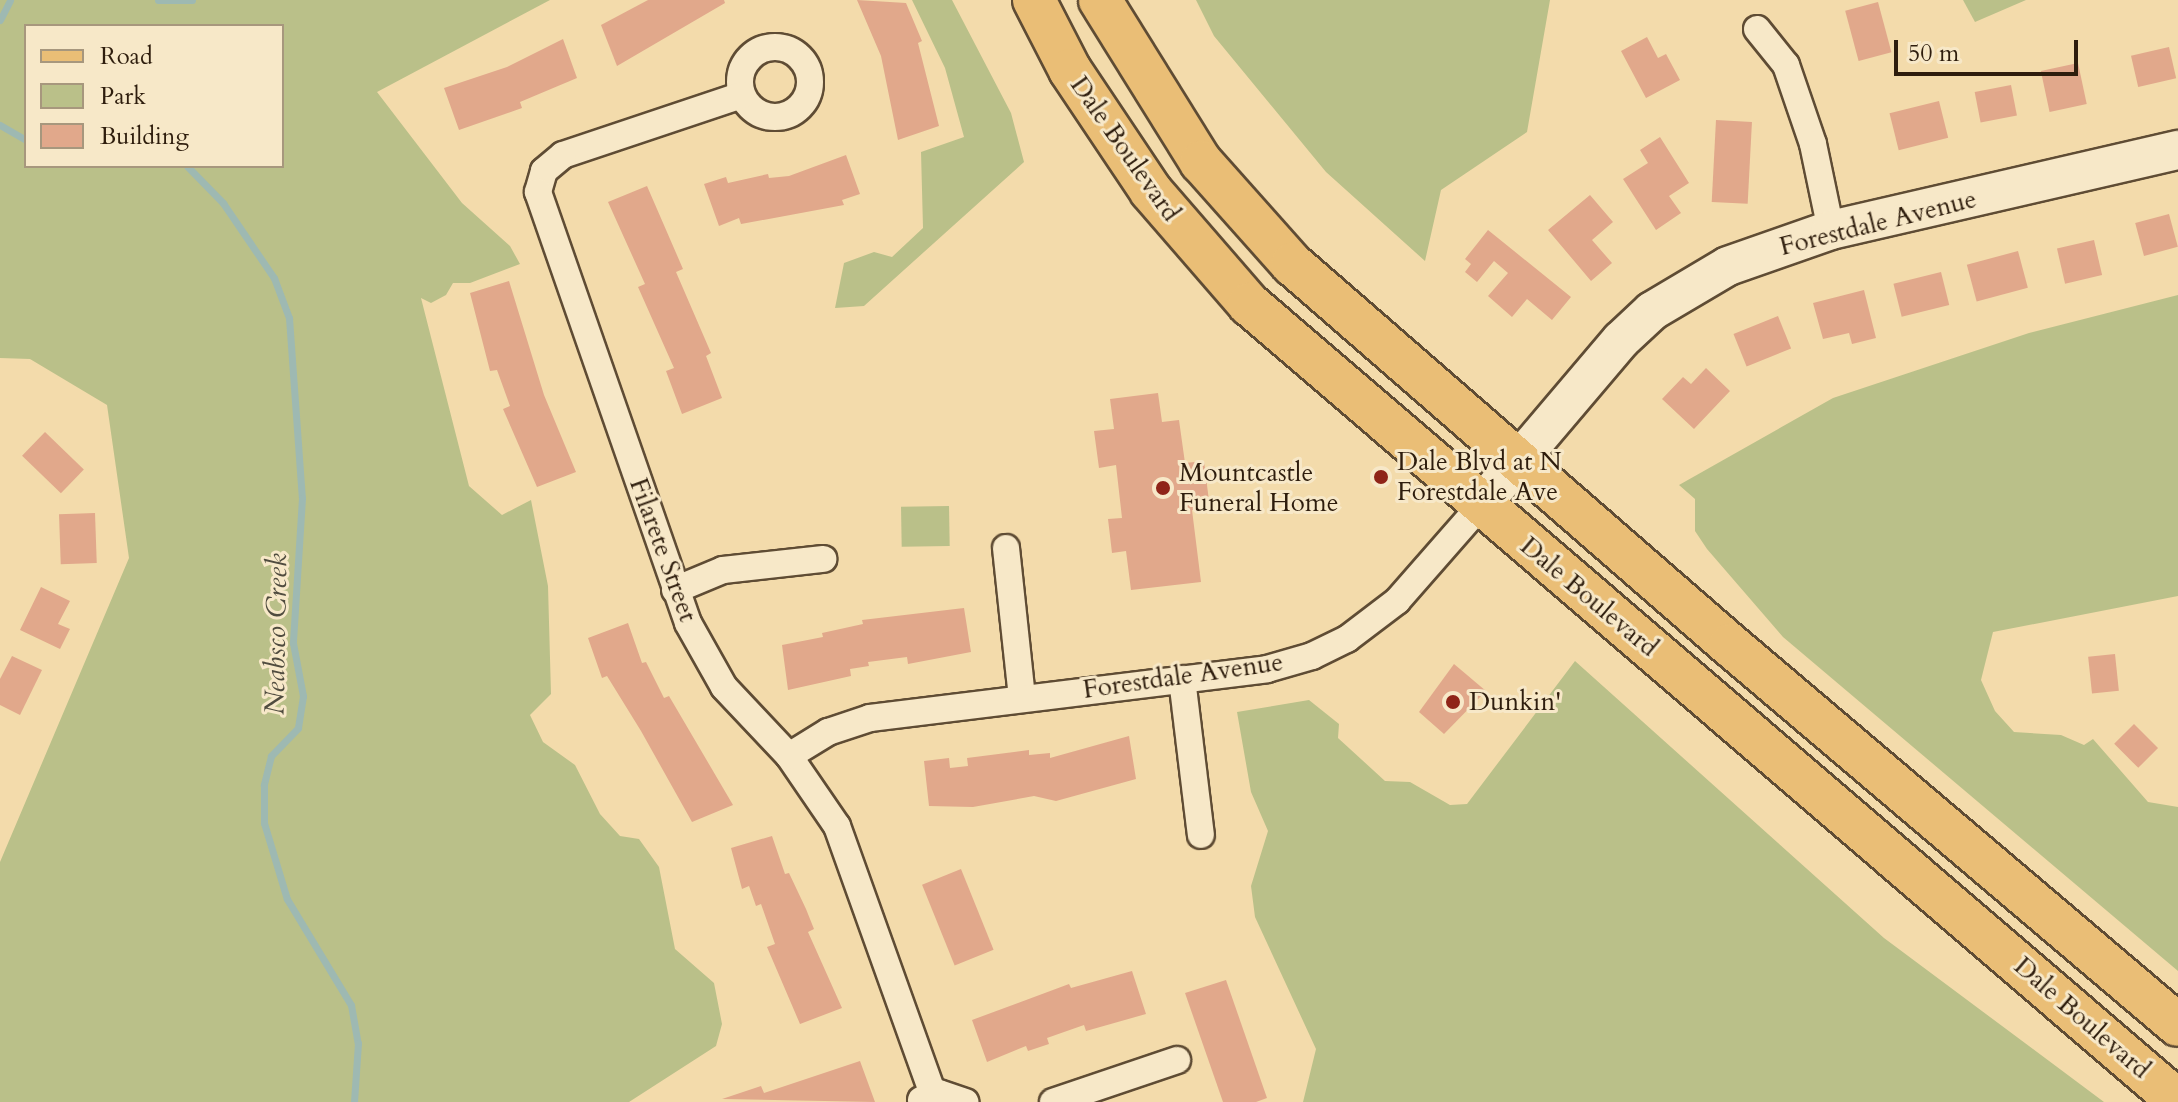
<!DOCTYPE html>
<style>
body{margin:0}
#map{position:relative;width:2178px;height:1102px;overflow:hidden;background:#f3dbab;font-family:Cardo,serif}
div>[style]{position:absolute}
.green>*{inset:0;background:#bac089;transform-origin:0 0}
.stream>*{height:7px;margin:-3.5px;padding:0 3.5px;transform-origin:3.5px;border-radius:3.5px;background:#9eb9b2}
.building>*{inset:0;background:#e1a88b;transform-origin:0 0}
.roads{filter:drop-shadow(2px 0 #5f4c34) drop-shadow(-2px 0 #5f4c34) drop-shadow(0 2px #5f4c34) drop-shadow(0 -2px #5f4c34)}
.street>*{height:26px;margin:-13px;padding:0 13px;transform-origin:13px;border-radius:13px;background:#f7e8c8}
.street>.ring{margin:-13px;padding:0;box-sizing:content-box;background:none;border:26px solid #f7e8c8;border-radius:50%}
.secondary>*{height:38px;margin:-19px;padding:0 19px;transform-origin:19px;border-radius:19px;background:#f7e8c8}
.primary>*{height:42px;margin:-21px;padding:0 21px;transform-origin:21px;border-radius:21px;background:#eabe76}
.dots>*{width:22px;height:22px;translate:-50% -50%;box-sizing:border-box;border:4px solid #f7e8c8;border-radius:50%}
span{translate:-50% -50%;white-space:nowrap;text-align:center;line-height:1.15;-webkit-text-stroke:6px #f7e8c8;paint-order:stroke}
.street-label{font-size:26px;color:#2e1d0d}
.poi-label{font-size:26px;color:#2e1d0d}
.left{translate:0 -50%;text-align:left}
.water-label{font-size:28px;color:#504c3f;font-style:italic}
.legend{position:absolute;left:24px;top:24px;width:260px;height:144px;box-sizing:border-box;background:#f7e8c8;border:2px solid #a7977d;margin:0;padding:10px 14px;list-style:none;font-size:24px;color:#2e1d0d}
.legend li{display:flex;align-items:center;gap:16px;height:40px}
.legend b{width:40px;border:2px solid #a7977d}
.scale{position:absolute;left:1894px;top:40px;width:184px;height:36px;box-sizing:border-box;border:4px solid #2e1d0d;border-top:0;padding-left:10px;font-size:24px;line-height:28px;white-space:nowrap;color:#2e1d0d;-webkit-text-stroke:6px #f7e8c8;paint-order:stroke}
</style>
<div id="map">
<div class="green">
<i style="clip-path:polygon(evenodd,0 0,550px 0,377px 92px,462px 203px,510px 246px,520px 264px,470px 283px,453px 283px,446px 295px,431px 303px,421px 298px,469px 486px,502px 515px,531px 500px,548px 586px,551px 694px,530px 715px,543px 742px,575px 765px,600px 814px,620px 836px,639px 839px,659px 867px,675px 949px,714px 983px,722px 1024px,716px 1046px,629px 1102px,0 1102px,0 862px,129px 558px,107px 405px,30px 359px,0 358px,0 0,26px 26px,282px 26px,282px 166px,26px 166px,26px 26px)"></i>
<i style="clip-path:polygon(912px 0,952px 0,1011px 113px,1024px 162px,864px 306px,835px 308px,844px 263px,874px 252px,892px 257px,923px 228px,921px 152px,964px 137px,945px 68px)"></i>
<i style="clip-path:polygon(1196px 0,1550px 0,1527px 132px,1441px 190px,1425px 261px,1326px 172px,1214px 36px)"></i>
<i style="clip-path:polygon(1963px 0,2026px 0,1975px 22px)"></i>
<i style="clip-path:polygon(2178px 295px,2178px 596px,1993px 632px,1981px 680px,1995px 711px,2014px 732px,2061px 735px,2084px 745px,2093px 739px,2148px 802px,2178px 807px,2178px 971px,1783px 637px,1707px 549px,1695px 531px,1695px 499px,1679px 485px,1833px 398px,2029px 333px)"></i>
<i style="left:949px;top:506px;width:40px;height:48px;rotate:89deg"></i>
<i style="clip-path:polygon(1575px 661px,1884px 938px,2104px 1102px,1303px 1102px,1316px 1049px,1255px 917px,1251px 886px,1268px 831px,1251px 792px,1237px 712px,1309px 700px,1339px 724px,1338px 738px,1385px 781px,1410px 782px,1450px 805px,1467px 804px)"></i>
</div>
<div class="stream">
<i style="left:158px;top:0;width:34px"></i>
<i style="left:0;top:20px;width:22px;rotate:-63deg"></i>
<i style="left:0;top:125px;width:30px;rotate:30deg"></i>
<i style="left:187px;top:166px;width:52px;rotate:45.8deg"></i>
<i style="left:223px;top:203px;width:91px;rotate:55.8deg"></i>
<i style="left:274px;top:278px;width:43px;rotate:69.4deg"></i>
<i style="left:289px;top:318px;width:180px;rotate:85.9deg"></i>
<i style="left:302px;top:498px;width:145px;rotate:93.6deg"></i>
<i style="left:293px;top:643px;width:54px;rotate:79.3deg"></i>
<i style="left:303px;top:696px;width:32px;rotate:99deg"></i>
<i style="left:298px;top:728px;width:39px;rotate:134deg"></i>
<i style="left:271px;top:756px;width:30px;rotate:104deg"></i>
<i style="left:264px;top:785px;width:38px;rotate:90deg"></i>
<i style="left:264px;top:823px;width:79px;rotate:73.2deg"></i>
<i style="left:287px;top:899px;width:124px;rotate:58.9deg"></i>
<i style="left:351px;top:1005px;width:39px;rotate:80deg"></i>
<i style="left:358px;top:1043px;width:59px;rotate:93.9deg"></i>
</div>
<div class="building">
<i style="clip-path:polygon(648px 0,724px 0,725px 3px,617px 66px,601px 25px)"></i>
<i style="clip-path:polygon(857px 0,906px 3px,922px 41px,918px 43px,939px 126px,898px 140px,881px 56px)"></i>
<i style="left:1878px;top:2px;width:52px;height:34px;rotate:75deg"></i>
<i style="clip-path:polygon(1647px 37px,1658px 58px,1666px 54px,1680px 80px,1646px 98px,1621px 51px)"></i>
<i style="clip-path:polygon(563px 39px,577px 78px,520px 102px,522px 108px,459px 130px,444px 88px,507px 67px)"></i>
<i style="left:2169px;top:47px;width:32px;height:39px;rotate:77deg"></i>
<i style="left:2078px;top:63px;width:42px;height:38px;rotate:78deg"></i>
<i style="left:2011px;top:85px;width:31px;height:37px;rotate:79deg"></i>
<i style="left:1939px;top:101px;width:38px;height:51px;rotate:76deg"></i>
<i style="left:1716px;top:120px;width:36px;height:82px;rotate:3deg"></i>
<i style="clip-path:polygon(1660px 137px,1689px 183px,1669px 196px,1681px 213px,1656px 230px,1623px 179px,1648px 163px,1640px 150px)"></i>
<i style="clip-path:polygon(846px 155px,860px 194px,842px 200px,844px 205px,741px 224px,739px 218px,719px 226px,704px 184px,726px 177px,728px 183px,768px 174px,769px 178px,789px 176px)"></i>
<i style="clip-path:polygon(647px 186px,683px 269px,676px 272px,711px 353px,706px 356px,722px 398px,682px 414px,666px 371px,674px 368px,638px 287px,645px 284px,608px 202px)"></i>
<i style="clip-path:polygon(1590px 195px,1613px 222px,1592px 240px,1612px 263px,1591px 281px,1548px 230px)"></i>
<i style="left:2169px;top:214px;width:34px;height:35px;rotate:75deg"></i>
<i style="clip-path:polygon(1488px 230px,1571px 297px,1552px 320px,1527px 299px,1512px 317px,1488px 296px,1508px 273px,1494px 261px,1477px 282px,1465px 272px,1471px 264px,1465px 259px)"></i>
<i style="left:2094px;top:240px;width:36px;height:38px;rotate:77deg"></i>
<i style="left:2018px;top:251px;width:38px;height:53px;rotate:75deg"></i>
<i style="left:1941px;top:272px;width:34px;height:49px;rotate:76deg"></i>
<i style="clip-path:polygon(509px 281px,544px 395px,576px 472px,537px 487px,503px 409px,510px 406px,497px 370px,490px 371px,470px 293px)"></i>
<i style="clip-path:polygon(1864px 290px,1876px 338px,1852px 344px,1849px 333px,1823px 339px,1813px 303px)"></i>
<i style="left:1778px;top:316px;width:35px;height:48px;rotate:68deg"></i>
<i style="clip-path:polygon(1706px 368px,1730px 391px,1694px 429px,1662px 399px,1683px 377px,1691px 384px)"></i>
<i style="clip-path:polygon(1158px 393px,1162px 422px,1179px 420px,1185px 463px,1204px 461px,1210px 509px,1192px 510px,1201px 582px,1131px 590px,1126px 551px,1112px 553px,1108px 519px,1122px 518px,1116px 465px,1099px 468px,1094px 431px,1114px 429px,1110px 399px)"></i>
<i style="left:45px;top:432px;width:54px;height:33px;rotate:44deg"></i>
<i style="left:95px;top:513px;width:50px;height:36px;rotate:88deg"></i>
<i style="clip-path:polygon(41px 587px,70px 601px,58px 624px,70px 629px,60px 649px,20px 630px)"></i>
<i style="clip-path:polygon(964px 608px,971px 652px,908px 664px,907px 657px,868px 662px,869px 666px,850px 669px,851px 676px,788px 690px,782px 645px,823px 637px,822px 633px,863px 624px,862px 620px)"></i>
<i style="clip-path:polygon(628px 623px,642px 663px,646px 662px,664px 698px,669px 696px,733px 805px,692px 822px,641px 731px,607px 676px,602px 678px,588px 638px)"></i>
<i style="left:2115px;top:654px;width:37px;height:27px;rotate:84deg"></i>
<i style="clip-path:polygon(12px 656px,42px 670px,20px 715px,0 705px,0 679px)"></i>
<i style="clip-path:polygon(1454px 664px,1486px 691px,1444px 734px,1419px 712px)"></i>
<i style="left:2134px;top:724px;width:34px;height:28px;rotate:45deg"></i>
<i style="clip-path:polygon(1129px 736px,1136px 779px,1056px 801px,1034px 796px,973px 807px,929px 806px,924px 761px,949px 758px,950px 768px,968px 766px,967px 758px,1029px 750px,1029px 755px,1050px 753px,1050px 758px)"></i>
<i style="clip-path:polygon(772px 836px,785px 874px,789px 873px,806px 909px,814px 929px,808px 932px,842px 1008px,800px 1024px,767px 947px,775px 944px,761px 904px,756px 906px,749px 886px,742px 889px,731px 848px)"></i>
<i style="left:961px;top:869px;width:87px;height:42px;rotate:68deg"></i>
<i style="clip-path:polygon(1132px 971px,1146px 1014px,1086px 1031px,1084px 1025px,1047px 1038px,1049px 1044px,1028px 1051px,1026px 1046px,987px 1062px,972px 1020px,1069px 984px,1071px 988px)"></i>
<i style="clip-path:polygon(1226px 980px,1267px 1098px,1256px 1102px,1223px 1102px,1185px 993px)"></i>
<i style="clip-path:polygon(860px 1061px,875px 1102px,722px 1099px,761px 1086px,764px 1093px)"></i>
</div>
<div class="roads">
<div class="street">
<i style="left:1757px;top:29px;width:46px;rotate:51.1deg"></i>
<i style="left:1786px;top:65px;width:83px;rotate:71.1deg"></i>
<i style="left:1813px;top:144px;width:88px;rotate:78.2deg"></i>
<i class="ring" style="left:740px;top:47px;width:44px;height:44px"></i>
<i style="left:742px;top:95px;width:189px;rotate:161.5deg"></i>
<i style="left:563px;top:155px;width:25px;rotate:140deg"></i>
<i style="left:544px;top:171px;width:22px;rotate:106deg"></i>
<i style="left:538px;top:192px;width:456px;rotate:70.8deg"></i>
<i style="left:688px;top:623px;width:73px;rotate:60.6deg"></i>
<i style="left:724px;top:687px;width:95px;rotate:46.7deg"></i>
<i style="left:789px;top:756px;width:85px;rotate:55.6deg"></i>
<i style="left:837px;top:826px;width:285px;rotate:70.3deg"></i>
<i style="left:1006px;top:548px;width:151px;rotate:83.9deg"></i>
<i style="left:675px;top:590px;width:52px;rotate:-22.6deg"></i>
<i style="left:723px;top:570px;width:101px;rotate:-6.3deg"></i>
<i style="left:1182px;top:679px;width:157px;rotate:83.1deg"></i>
<i style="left:789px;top:756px;width:46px;rotate:-31.6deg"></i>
<i style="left:828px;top:732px;width:44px;rotate:-18.4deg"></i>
<i style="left:870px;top:718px;width:400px;rotate:-7deg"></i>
<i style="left:1267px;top:669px;width:47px;rotate:-16.1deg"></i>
<i style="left:1312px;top:656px;width:39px;rotate:-26deg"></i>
<i style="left:1347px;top:639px;width:63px;rotate:-37.2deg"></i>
<i style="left:1397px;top:601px;width:128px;rotate:-48.8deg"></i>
<i style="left:921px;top:1100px;width:19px;rotate:-21deg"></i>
<i style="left:939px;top:1093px;width:28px;rotate:19deg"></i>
<i style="left:1053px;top:1102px;width:131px;rotate:-18.7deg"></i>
</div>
<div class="secondary">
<i style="left:1481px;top:505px;width:216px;rotate:-49.7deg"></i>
<i style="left:1621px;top:340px;width:42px;rotate:-43.1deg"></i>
<i style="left:1652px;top:311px;width:88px;rotate:-30.6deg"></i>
<i style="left:1728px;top:266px;width:109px;rotate:-19.3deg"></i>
<i style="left:1831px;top:230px;width:356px;rotate:-13deg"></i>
</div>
<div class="primary">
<i style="left:1034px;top:0;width:79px;rotate:62.8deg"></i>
<i style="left:1070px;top:70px;width:146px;rotate:56.2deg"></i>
<i style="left:1151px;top:191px;width:150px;rotate:49.1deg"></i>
<i style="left:1249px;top:304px;width:1224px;rotate:40.63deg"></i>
<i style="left:1100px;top:0;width:191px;rotate:58.1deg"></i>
<i style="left:1201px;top:162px;width:137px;rotate:48.3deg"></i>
<i style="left:1292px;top:264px;width:581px;rotate:41.02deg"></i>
<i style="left:1730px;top:645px;width:587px;rotate:40.31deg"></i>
</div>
</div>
<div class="dots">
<i style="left:1381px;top:477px;background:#8f2418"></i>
<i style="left:1163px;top:488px;background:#8f2418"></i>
<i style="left:1453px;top:702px;background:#8f2418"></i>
</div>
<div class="street-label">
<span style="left:1125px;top:149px;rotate:55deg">Dale Boulevard</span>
<span style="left:1878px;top:223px;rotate:-14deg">Forestdale Avenue</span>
<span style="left:663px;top:550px;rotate:70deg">Filarete Street</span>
<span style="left:1589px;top:597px;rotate:40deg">Dale Boulevard</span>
<span style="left:1183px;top:676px;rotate:-8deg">Forestdale Avenue</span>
<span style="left:2082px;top:1018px;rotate:41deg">Dale Boulevard</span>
</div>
<div class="poi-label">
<span class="left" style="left:1397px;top:477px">Dale Blvd at N<br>Forestdale Ave</span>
<span class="left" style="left:1179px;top:488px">Mountcastle<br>Funeral Home</span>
<span class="left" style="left:1469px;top:702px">Dunkin'</span>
</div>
<div class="water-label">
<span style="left:276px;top:634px;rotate:-89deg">Neabsco Creek</span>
</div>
<ul class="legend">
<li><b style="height:10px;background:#eabe76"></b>Road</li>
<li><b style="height:22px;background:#bac089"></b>Park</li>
<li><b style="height:22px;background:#e1a88b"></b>Building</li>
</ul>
<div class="scale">50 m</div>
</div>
